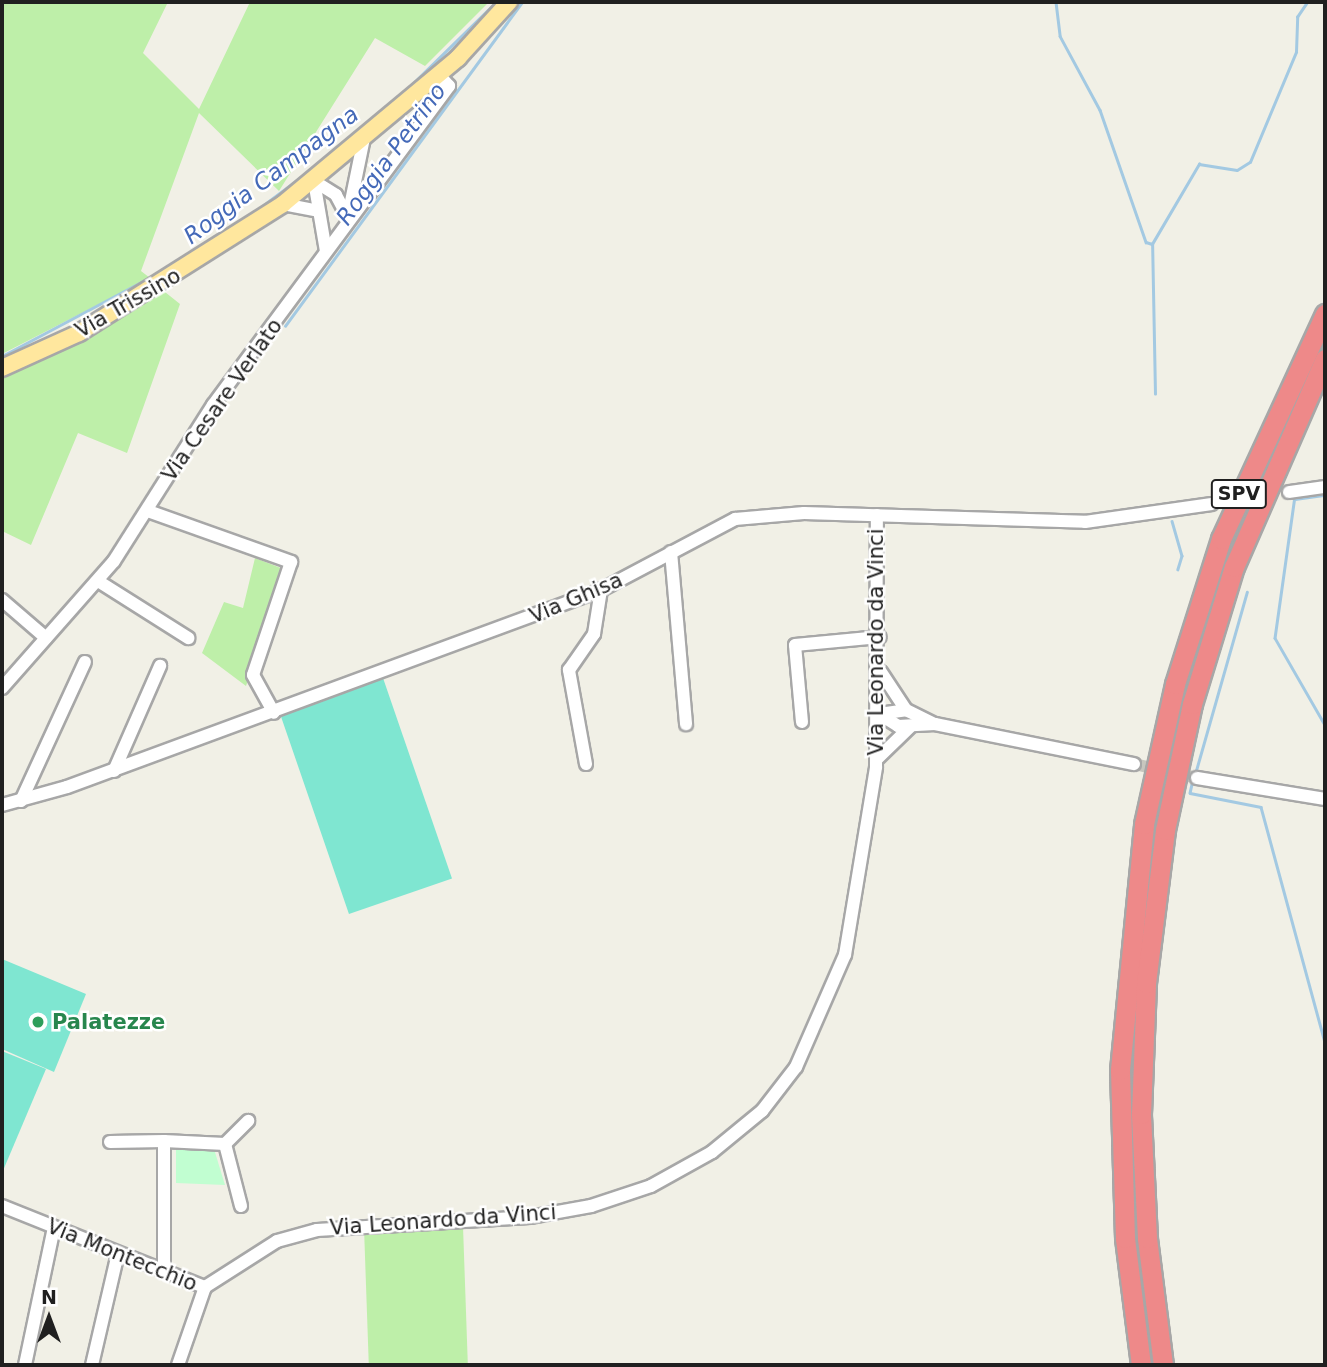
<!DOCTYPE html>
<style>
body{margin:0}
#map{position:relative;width:1327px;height:1367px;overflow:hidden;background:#f1f0e6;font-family:"DejaVu Sans",sans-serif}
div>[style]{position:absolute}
.grass>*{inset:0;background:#beefa9;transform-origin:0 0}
.park>*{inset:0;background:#c1fed1}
.pitch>*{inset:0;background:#7fe6d1;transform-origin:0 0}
.stream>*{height:2.5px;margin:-1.25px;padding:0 1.25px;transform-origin:1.25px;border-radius:1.25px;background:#a3c9e2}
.minor-tunnel>*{height:12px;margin-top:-6px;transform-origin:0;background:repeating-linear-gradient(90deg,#c7c6be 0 12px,transparent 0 18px)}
.roads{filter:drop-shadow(2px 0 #a7a7a7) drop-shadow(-2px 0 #a7a7a7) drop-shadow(0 2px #a7a7a7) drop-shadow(0 -2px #a7a7a7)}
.minor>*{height:12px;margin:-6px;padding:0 6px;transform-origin:6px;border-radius:6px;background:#fff}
.major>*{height:16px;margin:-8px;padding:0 8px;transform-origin:8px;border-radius:8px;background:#ffe79e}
.highway>*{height:19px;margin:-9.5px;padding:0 9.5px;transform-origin:9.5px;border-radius:9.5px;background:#ee8989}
.dots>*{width:19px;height:19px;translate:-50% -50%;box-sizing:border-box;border:4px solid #fff;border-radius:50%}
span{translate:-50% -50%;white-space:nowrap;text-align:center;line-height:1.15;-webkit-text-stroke:5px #fff;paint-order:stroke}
.shield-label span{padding:2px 5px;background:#fff;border:2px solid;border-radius:5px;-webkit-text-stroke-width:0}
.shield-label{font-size:19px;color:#202020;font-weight:700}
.street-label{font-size:21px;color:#202020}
.leisure-label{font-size:21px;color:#27864d;font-weight:700}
.left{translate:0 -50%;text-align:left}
.water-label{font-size:23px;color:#4469b8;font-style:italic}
.frame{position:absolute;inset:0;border:4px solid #202020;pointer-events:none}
.north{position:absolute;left:14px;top:1283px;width:70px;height:70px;-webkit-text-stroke:5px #fff;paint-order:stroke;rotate:0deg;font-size:19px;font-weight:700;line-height:28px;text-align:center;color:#202020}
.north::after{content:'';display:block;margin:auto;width:24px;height:32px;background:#202020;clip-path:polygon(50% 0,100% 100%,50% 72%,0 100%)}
</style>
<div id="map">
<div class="grass">
<i style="clip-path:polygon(2px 2px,168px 2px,143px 53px,199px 109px,250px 2px,489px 2px,425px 66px,375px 38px,279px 191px,199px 113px,141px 271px,150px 278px,2px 354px)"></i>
<i style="clip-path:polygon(165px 292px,180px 304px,127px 453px,78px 433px,31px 545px,2px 531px,2px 372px)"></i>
<i style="clip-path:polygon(255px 558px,286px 570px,246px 686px,202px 653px,224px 602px,243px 608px)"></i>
<i style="left:463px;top:1226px;width:139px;height:99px;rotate:88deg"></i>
</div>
<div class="park">
<i style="clip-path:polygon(176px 1148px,214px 1149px,225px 1185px,176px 1183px)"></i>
</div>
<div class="pitch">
<i style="left:383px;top:678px;width:212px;height:109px;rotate:71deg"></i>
<i style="clip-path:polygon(2px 959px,86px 994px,54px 1072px,2px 1049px)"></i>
<i style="clip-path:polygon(2px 1051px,46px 1069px,2px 1173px)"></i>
</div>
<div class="stream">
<i style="left:1056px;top:2px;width:34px;rotate:83deg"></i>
<i style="left:1060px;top:36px;width:84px;rotate:61.6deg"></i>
<i style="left:1100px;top:110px;width:140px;rotate:70.8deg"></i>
<i style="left:1146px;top:242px;width:6px;rotate:18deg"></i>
<i style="left:396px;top:100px;width:140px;rotate:-44.4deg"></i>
<i style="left:242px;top:221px;width:109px;rotate:-36.8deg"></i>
<i style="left:285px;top:326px;width:401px;rotate:-53.8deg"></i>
<i style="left:2px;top:356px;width:181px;rotate:-28deg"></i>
<i style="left:1155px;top:394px;width:150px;rotate:-91.1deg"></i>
<i style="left:1152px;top:244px;width:93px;rotate:-59.6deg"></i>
<i style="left:1199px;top:164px;width:38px;rotate:9deg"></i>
<i style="left:1237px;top:170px;width:15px;rotate:-32deg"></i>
<i style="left:1250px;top:162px;width:119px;rotate:-67.3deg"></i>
<i style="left:1296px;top:52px;width:35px;rotate:-88deg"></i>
<i style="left:1297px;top:17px;width:18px;rotate:-56deg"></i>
<i style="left:1295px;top:496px;width:143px;rotate:98deg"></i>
<i style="left:1275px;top:638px;width:100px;rotate:60.1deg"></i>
<i style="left:1295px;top:499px;width:30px;rotate:-8deg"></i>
<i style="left:1172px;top:521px;width:36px;rotate:74deg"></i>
<i style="left:1182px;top:556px;width:14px;rotate:107deg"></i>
<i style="left:1195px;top:774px;width:189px;rotate:-74.1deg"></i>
<i style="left:1193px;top:780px;width:13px;rotate:103deg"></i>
<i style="left:1190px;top:793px;width:72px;rotate:11.2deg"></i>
<i style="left:1261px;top:807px;width:245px;rotate:74.8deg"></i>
</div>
<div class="minor-tunnel">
<i style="left:1134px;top:764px;width:65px;rotate:12.5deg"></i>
</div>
<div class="roads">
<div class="minor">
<i style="left:314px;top:181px;width:71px;rotate:80.3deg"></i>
<i style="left:314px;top:181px;width:26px;rotate:32deg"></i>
<i style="left:336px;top:195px;width:24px;rotate:62deg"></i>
<i style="left:283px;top:204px;width:36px;rotate:11deg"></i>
<i style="left:348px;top:216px;width:80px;rotate:-78.4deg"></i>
<i style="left:1289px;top:492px;width:36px;rotate:-8deg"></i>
<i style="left:148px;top:511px;width:152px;rotate:19.6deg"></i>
<i style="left:291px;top:562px;width:119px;rotate:108.6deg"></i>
<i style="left:253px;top:675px;width:43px;rotate:61.1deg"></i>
<i style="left:671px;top:552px;width:173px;rotate:85deg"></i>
<i style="left:98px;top:581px;width:107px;rotate:32.3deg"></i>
<i style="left:2px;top:600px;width:58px;rotate:40.8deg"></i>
<i style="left:881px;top:672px;width:45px;rotate:56.7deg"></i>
<i style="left:2px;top:688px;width:169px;rotate:-48.6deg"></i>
<i style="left:114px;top:561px;width:185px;rotate:-57.6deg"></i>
<i style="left:213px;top:405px;width:397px;rotate:-53.5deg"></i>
<i style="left:449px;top:86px;width:15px;rotate:-132deg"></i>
<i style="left:879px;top:714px;width:27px;rotate:-8deg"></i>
<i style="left:906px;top:710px;width:32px;rotate:26deg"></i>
<i style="left:935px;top:724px;width:203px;rotate:11.4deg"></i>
<i style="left:879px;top:714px;width:22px;rotate:32deg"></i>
<i style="left:898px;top:726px;width:37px;rotate:-3deg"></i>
<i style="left:802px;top:722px;width:77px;rotate:-95.2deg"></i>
<i style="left:795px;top:645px;width:85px;rotate:-5.4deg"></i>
<i style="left:877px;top:759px;width:46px;rotate:-44.1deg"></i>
<i style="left:586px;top:764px;width:96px;rotate:-100.3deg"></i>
<i style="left:569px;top:670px;width:44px;rotate:-55.2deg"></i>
<i style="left:594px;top:634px;width:45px;rotate:-81deg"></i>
<i style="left:114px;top:771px;width:115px;rotate:-66.3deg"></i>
<i style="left:1197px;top:778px;width:130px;rotate:9.3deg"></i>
<i style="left:21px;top:801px;width:153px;rotate:-65.3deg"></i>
<i style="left:2px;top:805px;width:67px;rotate:-15.5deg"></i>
<i style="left:67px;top:787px;width:569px;rotate:-20.25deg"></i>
<i style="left:601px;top:590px;width:152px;rotate:-27.9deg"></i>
<i style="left:735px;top:519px;width:69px;rotate:-5deg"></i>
<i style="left:804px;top:513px;width:281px;rotate:1.8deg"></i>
<i style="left:1085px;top:522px;width:128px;rotate:-8.1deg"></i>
<i style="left:164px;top:1141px;width:61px;rotate:2.8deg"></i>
<i style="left:225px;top:1144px;width:33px;rotate:-45deg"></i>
<i style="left:110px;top:1142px;width:54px;rotate:-1.1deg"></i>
<i style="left:164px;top:1141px;width:130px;rotate:90deg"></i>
<i style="left:225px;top:1144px;width:64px;rotate:75.5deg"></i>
<i style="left:2px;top:1206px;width:219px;rotate:21.8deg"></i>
<i style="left:205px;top:1287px;width:85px;rotate:-32.6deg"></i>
<i style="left:277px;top:1241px;width:41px;rotate:-15.4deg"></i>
<i style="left:317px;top:1230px;width:213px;rotate:-3.5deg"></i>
<i style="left:530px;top:1217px;width:62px;rotate:-10.2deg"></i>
<i style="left:591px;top:1206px;width:63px;rotate:-18.4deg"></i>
<i style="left:651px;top:1186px;width:70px;rotate:-29.1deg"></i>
<i style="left:712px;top:1152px;width:65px;rotate:-39.4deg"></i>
<i style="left:762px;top:1111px;width:56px;rotate:-52.3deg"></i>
<i style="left:796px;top:1067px;width:122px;rotate:-66.4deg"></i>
<i style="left:845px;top:955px;width:191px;rotate:-80.6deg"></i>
<i style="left:876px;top:767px;width:252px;rotate:-89.8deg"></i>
<i style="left:25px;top:1365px;width:141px;rotate:-78.1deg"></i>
<i style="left:92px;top:1365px;width:115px;rotate:-76.9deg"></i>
<i style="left:178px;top:1365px;width:83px;rotate:-70.9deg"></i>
</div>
<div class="major">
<i style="left:2px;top:368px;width:85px;rotate:-24.4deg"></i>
<i style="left:79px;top:333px;width:241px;rotate:-32.3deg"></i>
<i style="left:283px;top:204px;width:228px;rotate:-39.8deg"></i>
<i style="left:458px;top:58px;width:76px;rotate:-47.7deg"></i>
</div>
<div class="highway">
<i style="left:1141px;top:1365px;width:128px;rotate:-97.2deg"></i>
<i style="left:1125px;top:1238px;width:168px;rotate:-91.7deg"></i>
<i style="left:1120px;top:1070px;width:247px;rotate:-84.4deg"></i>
<i style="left:1144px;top:824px;width:143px;rotate:-77.5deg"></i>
<i style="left:1175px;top:684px;width:152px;rotate:-72.4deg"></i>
<i style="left:1221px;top:539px;width:248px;rotate:-65.2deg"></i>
<i style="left:1163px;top:1365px;width:128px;rotate:-97.2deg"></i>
<i style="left:1147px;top:1238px;width:124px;rotate:-92.8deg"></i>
<i style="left:1141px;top:1114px;width:131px;rotate:-87.8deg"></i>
<i style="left:1146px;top:983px;width:154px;rotate:-82.9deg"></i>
<i style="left:1165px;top:830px;width:129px;rotate:-77.9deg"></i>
<i style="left:1192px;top:704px;width:143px;rotate:-73deg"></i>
<i style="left:1234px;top:567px;width:227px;rotate:-66.4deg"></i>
</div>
</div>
<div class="dots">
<i style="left:38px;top:1022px;background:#2e9e5b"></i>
</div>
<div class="shield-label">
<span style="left:1239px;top:494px">SPV</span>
</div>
<div class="street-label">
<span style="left:128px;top:303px;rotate:-30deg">Via Trissino</span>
<span style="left:222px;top:400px;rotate:-55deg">Via Cesare Verlato</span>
<span style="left:576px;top:598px;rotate:-23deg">Via Ghisa</span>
<span style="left:876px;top:642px;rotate:-90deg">Via Leonardo da Vinci</span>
<span style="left:443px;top:1220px;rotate:-4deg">Via Leonardo da Vinci</span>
<span style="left:122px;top:1255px;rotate:22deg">Via Montecchio</span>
</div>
<div class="leisure-label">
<span class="left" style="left:52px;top:1022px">Palatezze</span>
</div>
<div class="water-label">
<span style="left:391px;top:154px;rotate:-54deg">Roggia Petrino</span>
<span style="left:271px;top:175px;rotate:-37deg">Roggia Campagna</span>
</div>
<div class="frame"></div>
<div class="north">N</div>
</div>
